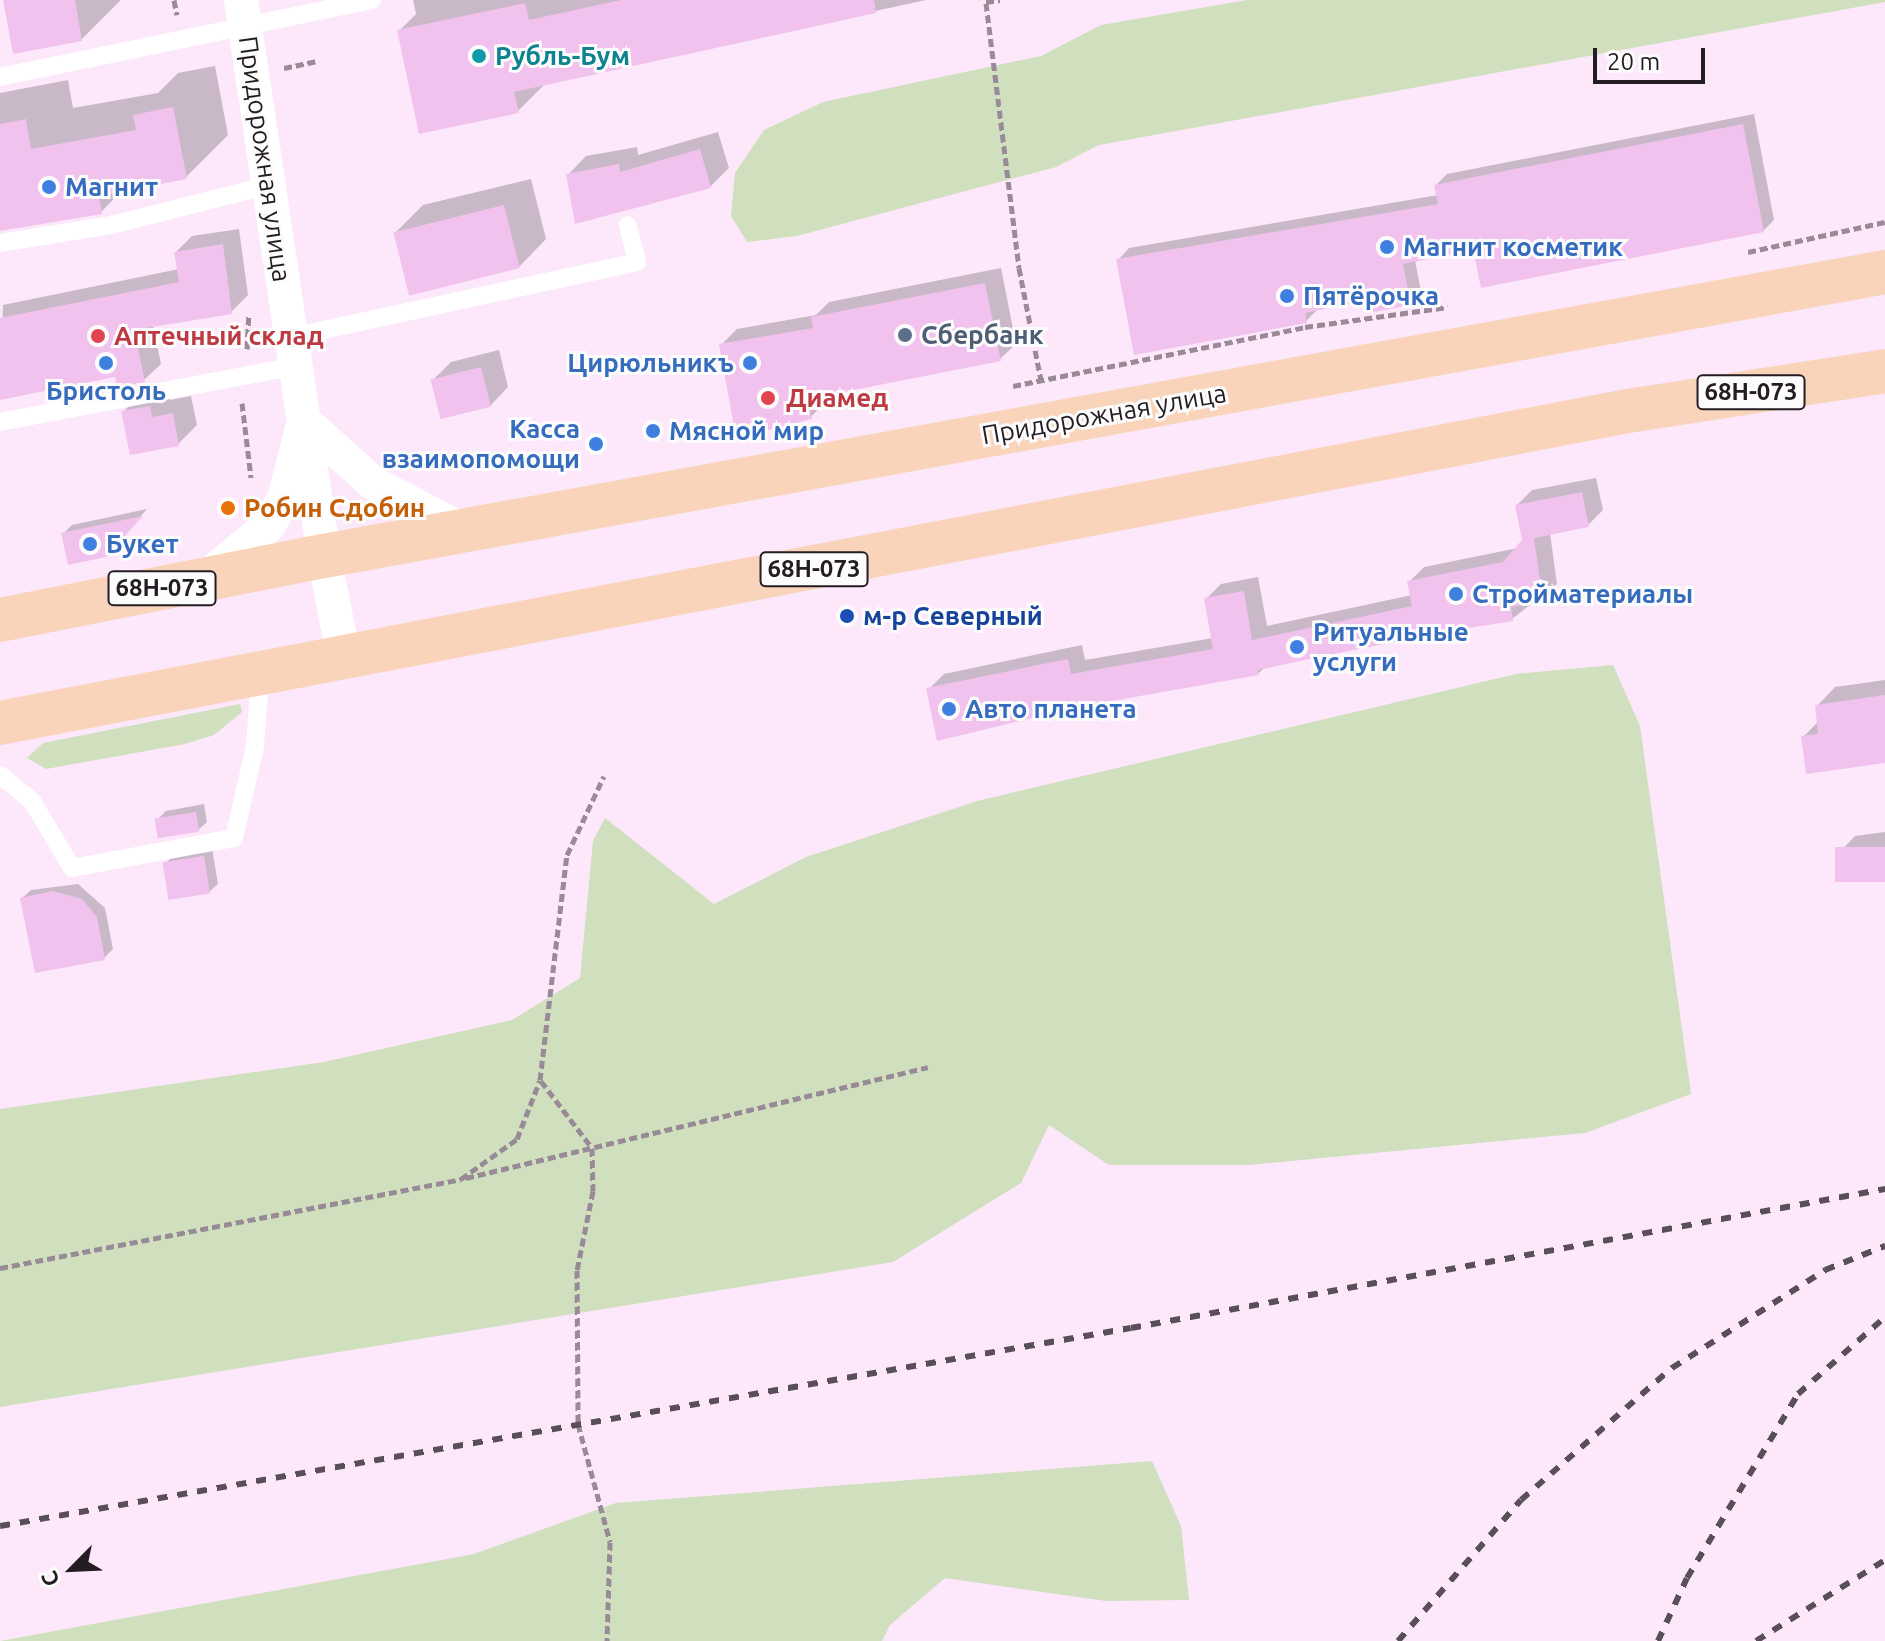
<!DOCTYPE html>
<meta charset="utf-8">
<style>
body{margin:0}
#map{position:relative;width:1885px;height:1641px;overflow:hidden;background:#fce8fa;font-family:Ubuntu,sans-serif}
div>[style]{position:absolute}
.green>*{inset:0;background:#d0dfbd}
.shadow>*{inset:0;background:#0003}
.building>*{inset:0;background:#f2c2ee;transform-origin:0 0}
.path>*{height:5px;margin-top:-2.5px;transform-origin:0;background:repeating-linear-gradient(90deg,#988a96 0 8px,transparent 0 12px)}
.service>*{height:18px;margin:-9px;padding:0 9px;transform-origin:9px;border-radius:9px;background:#fff}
.minor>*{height:34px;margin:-17px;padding:0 17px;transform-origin:17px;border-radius:17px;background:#fff}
.primary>*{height:44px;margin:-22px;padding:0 22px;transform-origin:22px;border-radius:22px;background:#f9d4ba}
.rail>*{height:6px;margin-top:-3px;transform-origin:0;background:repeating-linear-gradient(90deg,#594f58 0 10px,transparent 0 20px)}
.dots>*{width:22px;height:22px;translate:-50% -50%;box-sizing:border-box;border:4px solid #fcfcfc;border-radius:50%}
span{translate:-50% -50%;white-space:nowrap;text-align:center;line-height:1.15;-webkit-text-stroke:6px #fcfcfc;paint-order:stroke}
.shield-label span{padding:2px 6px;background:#fcfcfc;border:2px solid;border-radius:6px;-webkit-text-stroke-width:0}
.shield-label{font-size:24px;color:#231c22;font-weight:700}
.culture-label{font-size:26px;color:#0d838f;font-weight:700}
.left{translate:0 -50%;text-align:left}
.street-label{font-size:26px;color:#231c22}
.shop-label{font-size:26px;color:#366cbe;font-weight:700}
.right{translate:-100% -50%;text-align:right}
.service-label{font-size:26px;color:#4e5e75;font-weight:700}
.health-label{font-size:26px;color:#be3a42;font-weight:700}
.food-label{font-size:26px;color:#c56008;font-weight:700}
.transit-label{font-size:26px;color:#164399;font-weight:700}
.north{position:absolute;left:32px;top:1529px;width:80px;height:80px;-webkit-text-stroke:6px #fcfcfc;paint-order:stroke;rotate:246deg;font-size:22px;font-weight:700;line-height:32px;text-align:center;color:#231c22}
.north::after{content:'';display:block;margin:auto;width:28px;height:36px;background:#231c22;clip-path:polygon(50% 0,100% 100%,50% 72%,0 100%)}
.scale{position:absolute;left:1593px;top:48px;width:112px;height:36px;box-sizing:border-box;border:4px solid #231c22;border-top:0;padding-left:10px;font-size:24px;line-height:28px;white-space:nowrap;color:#231c22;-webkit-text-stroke:6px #fcfcfc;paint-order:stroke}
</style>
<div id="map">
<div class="green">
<i style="clip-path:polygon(1247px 0,1885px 0,1885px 2px,1099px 145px,1056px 167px,797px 236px,747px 242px,731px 216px,735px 173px,764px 130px,823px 102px,1041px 56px,1101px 25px)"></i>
<i style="clip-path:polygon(1613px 665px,1640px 726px,1691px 1094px,1585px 1133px,1249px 1165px,1109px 1165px,1049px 1125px,1021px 1183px,893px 1262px,0 1407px,0 1109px,324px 1062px,512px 1020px,580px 978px,593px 841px,605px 818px,714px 904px,806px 857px,977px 801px,1516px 674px)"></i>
<i style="clip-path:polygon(240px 704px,242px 712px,214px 735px,185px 744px,46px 769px,27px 758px,43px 743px)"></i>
<i style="clip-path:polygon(1152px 1461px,1181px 1526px,1189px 1600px,1106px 1601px,945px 1578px,890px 1625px,882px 1641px,0 1641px,474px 1554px,616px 1503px)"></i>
</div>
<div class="shadow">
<i style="clip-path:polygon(5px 0,121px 0,82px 39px)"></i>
<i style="clip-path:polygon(413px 0,926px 0,546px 83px,518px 111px,399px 31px,416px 14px)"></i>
<i style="clip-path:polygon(215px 66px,228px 135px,186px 177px,124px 189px,101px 212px,0 229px,0 93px,68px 80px,73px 108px,158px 93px,178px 73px)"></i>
<i style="clip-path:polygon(1754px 114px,1774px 220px,1763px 231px,1475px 248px,1415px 260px,1421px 292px,1410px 303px,1368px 298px,1317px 310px,1306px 321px,1118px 260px,1129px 248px,1438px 195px,1436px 185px,1447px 174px)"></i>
<i style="clip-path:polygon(718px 132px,729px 168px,710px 187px,568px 175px,586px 156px,637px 147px,638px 155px)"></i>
<i style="clip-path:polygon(531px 179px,546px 239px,519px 267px,395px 233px,423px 205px)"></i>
<i style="clip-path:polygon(239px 229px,248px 295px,231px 312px,153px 325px,161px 364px,144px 380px,116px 375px,0 398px,3px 305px,179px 269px,176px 252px,192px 236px)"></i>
<i style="clip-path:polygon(1001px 268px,1016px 344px,1000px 359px,825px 394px,826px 401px,811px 417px,721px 345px,737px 329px,816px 315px,829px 302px)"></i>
<i style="clip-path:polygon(499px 350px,508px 387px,490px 406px,433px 380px,451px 362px)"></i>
<i style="clip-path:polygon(168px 388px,170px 400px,191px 396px,197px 425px,178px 444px,123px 412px,142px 393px)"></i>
<i style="clip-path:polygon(1596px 478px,1603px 510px,1588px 525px,1550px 533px,1557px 584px,1512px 619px,1265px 667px,1258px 674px,929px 689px,944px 674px,1082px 645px,1085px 660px,1213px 638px,1206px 599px,1221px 584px,1258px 577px,1267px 626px,1412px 595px,1409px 582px,1424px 567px,1518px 548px,1524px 541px,1517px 505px,1532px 490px)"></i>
<i style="clip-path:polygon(147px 509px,115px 546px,63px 534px,72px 525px)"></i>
<i style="clip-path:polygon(1885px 680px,1885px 761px,1803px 737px,1819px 721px,1817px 706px,1835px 687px)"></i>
<i style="clip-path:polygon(204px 804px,207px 822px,198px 830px,157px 820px,166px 811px)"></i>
<i style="clip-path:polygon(1885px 832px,1885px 880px,1837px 855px,1855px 836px)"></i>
<i style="clip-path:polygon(212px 848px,218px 884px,209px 892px,165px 864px,174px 855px)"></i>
<i style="clip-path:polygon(78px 884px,105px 908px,113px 949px,104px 958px,22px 898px,31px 890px)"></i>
</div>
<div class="building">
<i style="clip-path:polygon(3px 0,75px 0,82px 41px,13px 54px)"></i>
<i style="clip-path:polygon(621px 0,874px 0,876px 13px,514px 92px,519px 113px,419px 134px,397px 30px,525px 3px,529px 20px)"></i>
<i style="clip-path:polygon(173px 107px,187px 179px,99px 196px,102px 214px,0 231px,0 124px,26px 119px,31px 149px,136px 130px,133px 115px)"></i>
<i style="clip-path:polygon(1743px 124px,1764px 232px,1481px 288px,1473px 250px,1403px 264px,1411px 305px,1369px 313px,1367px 300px,1305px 313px,1307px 323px,1134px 355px,1116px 259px,1438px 204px,1434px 185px)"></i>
<i style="clip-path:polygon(700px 149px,711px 188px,575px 224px,566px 174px,619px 164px,620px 172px)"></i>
<i style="left:504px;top:205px;width:65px;height:114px;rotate:76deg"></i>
<i style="clip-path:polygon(223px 244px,232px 314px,134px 330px,145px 382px,117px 388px,115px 377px,0 400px,0 318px,179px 282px,174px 252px)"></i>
<i style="clip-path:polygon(985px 283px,1001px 361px,808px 399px,812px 419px,736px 438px,719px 344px,813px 328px,811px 317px)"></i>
<i style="left:481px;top:367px;width:41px;height:52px;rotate:76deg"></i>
<i style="clip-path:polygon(150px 406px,152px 417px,173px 413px,179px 446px,130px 455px,121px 411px)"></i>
<i style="clip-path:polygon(1582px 492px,1589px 527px,1534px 538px,1543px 601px,1511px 607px,1513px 621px,1418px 636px,1258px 670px,1259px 675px,1078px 707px,937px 741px,926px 688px,1068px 659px,1071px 674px,1213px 649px,1204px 598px,1244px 591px,1252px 640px,1412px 606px,1407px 581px,1503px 562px,1522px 540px,1515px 505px)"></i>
<i style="clip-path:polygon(143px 516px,106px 557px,68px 565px,61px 533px)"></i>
<i style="clip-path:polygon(1885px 695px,1885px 763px,1806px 774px,1801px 736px,1818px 734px,1815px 705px)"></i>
<i style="left:196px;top:812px;width:20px;height:42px;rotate:81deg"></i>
<i style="left:1885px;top:847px;width:35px;height:50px;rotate:90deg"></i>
<i style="left:204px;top:856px;width:38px;height:42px;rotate:81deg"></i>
<i style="clip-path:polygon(53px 891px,82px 899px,97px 917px,105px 960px,35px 973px,20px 898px)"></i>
</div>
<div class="path">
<i style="left:174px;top:0;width:15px;rotate:79deg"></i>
<i style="left:986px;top:2px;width:14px;rotate:-8deg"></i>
<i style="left:986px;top:3px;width:267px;rotate:82.9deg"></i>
<i style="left:1019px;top:268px;width:114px;rotate:78.9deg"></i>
<i style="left:284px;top:68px;width:34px;rotate:-12deg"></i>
<i style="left:1748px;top:252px;width:140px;rotate:-12.4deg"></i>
<i style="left:247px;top:349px;width:33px;rotate:-87deg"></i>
<i style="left:1013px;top:386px;width:298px;rotate:-11.4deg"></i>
<i style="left:1305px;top:327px;width:144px;rotate:-8deg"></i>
<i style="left:242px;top:403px;width:75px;rotate:83.1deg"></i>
<i style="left:541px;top:1081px;width:84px;rotate:52.7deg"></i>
<i style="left:592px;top:1148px;width:43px;rotate:88.7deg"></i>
<i style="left:593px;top:1191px;width:81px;rotate:101.4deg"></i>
<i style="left:577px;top:1270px;width:154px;rotate:89.6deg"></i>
<i style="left:578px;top:1424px;width:122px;rotate:74.8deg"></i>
<i style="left:610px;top:1542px;width:99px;rotate:91.7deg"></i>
<i style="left:466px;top:1178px;width:475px;rotate:-13.5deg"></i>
<i style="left:0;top:1268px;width:470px;rotate:-10.9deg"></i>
<i style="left:461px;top:1179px;width:69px;rotate:-35.5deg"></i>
<i style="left:517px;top:1139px;width:63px;rotate:-68.7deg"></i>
<i style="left:540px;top:1080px;width:227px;rotate:-83.2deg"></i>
<i style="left:567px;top:855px;width:87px;rotate:-64.9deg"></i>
</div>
<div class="service">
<i style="left:0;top:77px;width:380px;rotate:-11.7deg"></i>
<i style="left:0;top:243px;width:112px;rotate:-9.2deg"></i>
<i style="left:111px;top:225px;width:164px;rotate:-14.1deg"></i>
<i style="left:291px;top:337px;width:354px;rotate:-12.2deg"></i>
<i style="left:637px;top:262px;width:38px;rotate:-104deg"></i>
<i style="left:0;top:422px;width:301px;rotate:-10.7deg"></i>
<i style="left:0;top:775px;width:41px;rotate:39.1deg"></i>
<i style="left:32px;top:801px;width:78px;rotate:59.2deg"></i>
<i style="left:72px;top:868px;width:165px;rotate:-10.5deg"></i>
<i style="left:234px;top:838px;width:94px;rotate:-77.1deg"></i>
<i style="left:255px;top:746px;width:69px;rotate:-85.9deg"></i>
</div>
<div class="minor">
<i style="left:241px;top:0;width:562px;rotate:81.51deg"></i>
<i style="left:324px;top:556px;width:105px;rotate:79deg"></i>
<i style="left:209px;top:575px;width:78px;rotate:-39.8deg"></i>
<i style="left:269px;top:525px;width:31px;rotate:-61deg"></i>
<i style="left:284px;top:498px;width:80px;rotate:-75.4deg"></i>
<i style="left:304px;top:421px;width:93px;rotate:41.9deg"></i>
<i style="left:373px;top:483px;width:102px;rotate:27.6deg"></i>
</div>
<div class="primary">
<i style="left:0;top:620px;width:330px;rotate:-11.2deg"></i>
<i style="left:324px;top:556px;width:1587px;rotate:-10.31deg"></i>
<i style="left:0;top:723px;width:1658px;rotate:-10.85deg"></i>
<i style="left:1628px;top:411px;width:260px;rotate:-8.8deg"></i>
</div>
<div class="rail">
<i style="left:0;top:1526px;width:1148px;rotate:-9.93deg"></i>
<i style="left:1131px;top:1328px;width:767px;rotate:-10.45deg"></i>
<i style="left:1398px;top:1641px;width:187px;rotate:-48.9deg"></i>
<i style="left:1521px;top:1500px;width:201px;rotate:-41.2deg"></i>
<i style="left:1672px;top:1368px;width:182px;rotate:-32.6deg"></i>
<i style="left:1825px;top:1270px;width:65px;rotate:-21.8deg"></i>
<i style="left:1658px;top:1641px;width:69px;rotate:-65.3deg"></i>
<i style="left:1687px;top:1578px;width:215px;rotate:-58.9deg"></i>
<i style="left:1798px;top:1394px;width:116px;rotate:-41.5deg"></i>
<i style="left:1756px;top:1641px;width:152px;rotate:-32.1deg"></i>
</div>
<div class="dots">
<i style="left:479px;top:56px;background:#0f9aa8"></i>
<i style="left:49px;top:187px;background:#3f7fe0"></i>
<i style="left:1387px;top:247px;background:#3f7fe0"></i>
<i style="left:1287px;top:296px;background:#3f7fe0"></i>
<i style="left:905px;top:335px;background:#5c6f8a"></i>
<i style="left:98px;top:336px;background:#e0444e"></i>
<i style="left:106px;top:363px;background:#3f7fe0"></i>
<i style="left:750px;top:363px;background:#3f7fe0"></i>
<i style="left:768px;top:398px;background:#e0444e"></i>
<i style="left:653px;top:431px;background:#3f7fe0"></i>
<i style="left:596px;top:444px;background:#3f7fe0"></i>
<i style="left:228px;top:508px;background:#e8710a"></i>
<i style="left:90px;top:544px;background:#3f7fe0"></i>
<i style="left:1456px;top:594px;background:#3f7fe0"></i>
<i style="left:847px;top:616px;background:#1a4fb4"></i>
<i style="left:1297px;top:647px;background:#3f7fe0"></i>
<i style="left:949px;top:709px;background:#3f7fe0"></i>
</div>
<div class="shield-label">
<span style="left:1751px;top:392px">68Н-073</span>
<span style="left:814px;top:569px">68Н-073</span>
<span style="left:162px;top:588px">68Н-073</span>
</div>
<div class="culture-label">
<span class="left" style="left:495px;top:56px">Рубль-Бум</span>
</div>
<div class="street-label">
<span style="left:265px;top:159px;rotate:82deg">Придорожная улица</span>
<span style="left:1104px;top:414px;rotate:-10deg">Придорожная улица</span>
</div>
<div class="shop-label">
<span class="left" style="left:65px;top:187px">Магнит</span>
<span class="left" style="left:1403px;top:247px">Магнит косметик</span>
<span class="left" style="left:1303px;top:296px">Пятёрочка</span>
<span class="right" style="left:734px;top:363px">Цирюльникъ</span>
<span style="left:106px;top:391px">Бристоль</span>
<span class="right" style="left:580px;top:444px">Касса<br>взаимопомощи</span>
<span class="left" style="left:669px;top:431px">Мясной мир</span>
<span class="left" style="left:106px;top:544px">Букет</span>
<span class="left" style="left:1472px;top:594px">Стройматериалы</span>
<span class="left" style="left:1313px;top:647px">Ритуальные<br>услуги</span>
<span class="left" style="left:965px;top:709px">Авто планета</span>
</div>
<div class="service-label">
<span class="left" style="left:921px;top:335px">Сбербанк</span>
</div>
<div class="health-label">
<span class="left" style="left:114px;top:336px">Аптечный склад</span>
<span class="left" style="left:786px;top:398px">Диамед</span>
</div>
<div class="food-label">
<span class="left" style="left:244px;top:508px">Робин Сдобин</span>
</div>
<div class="transit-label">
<span class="left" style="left:863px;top:616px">м-р Северный</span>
</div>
<div class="north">С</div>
<div class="scale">20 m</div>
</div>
